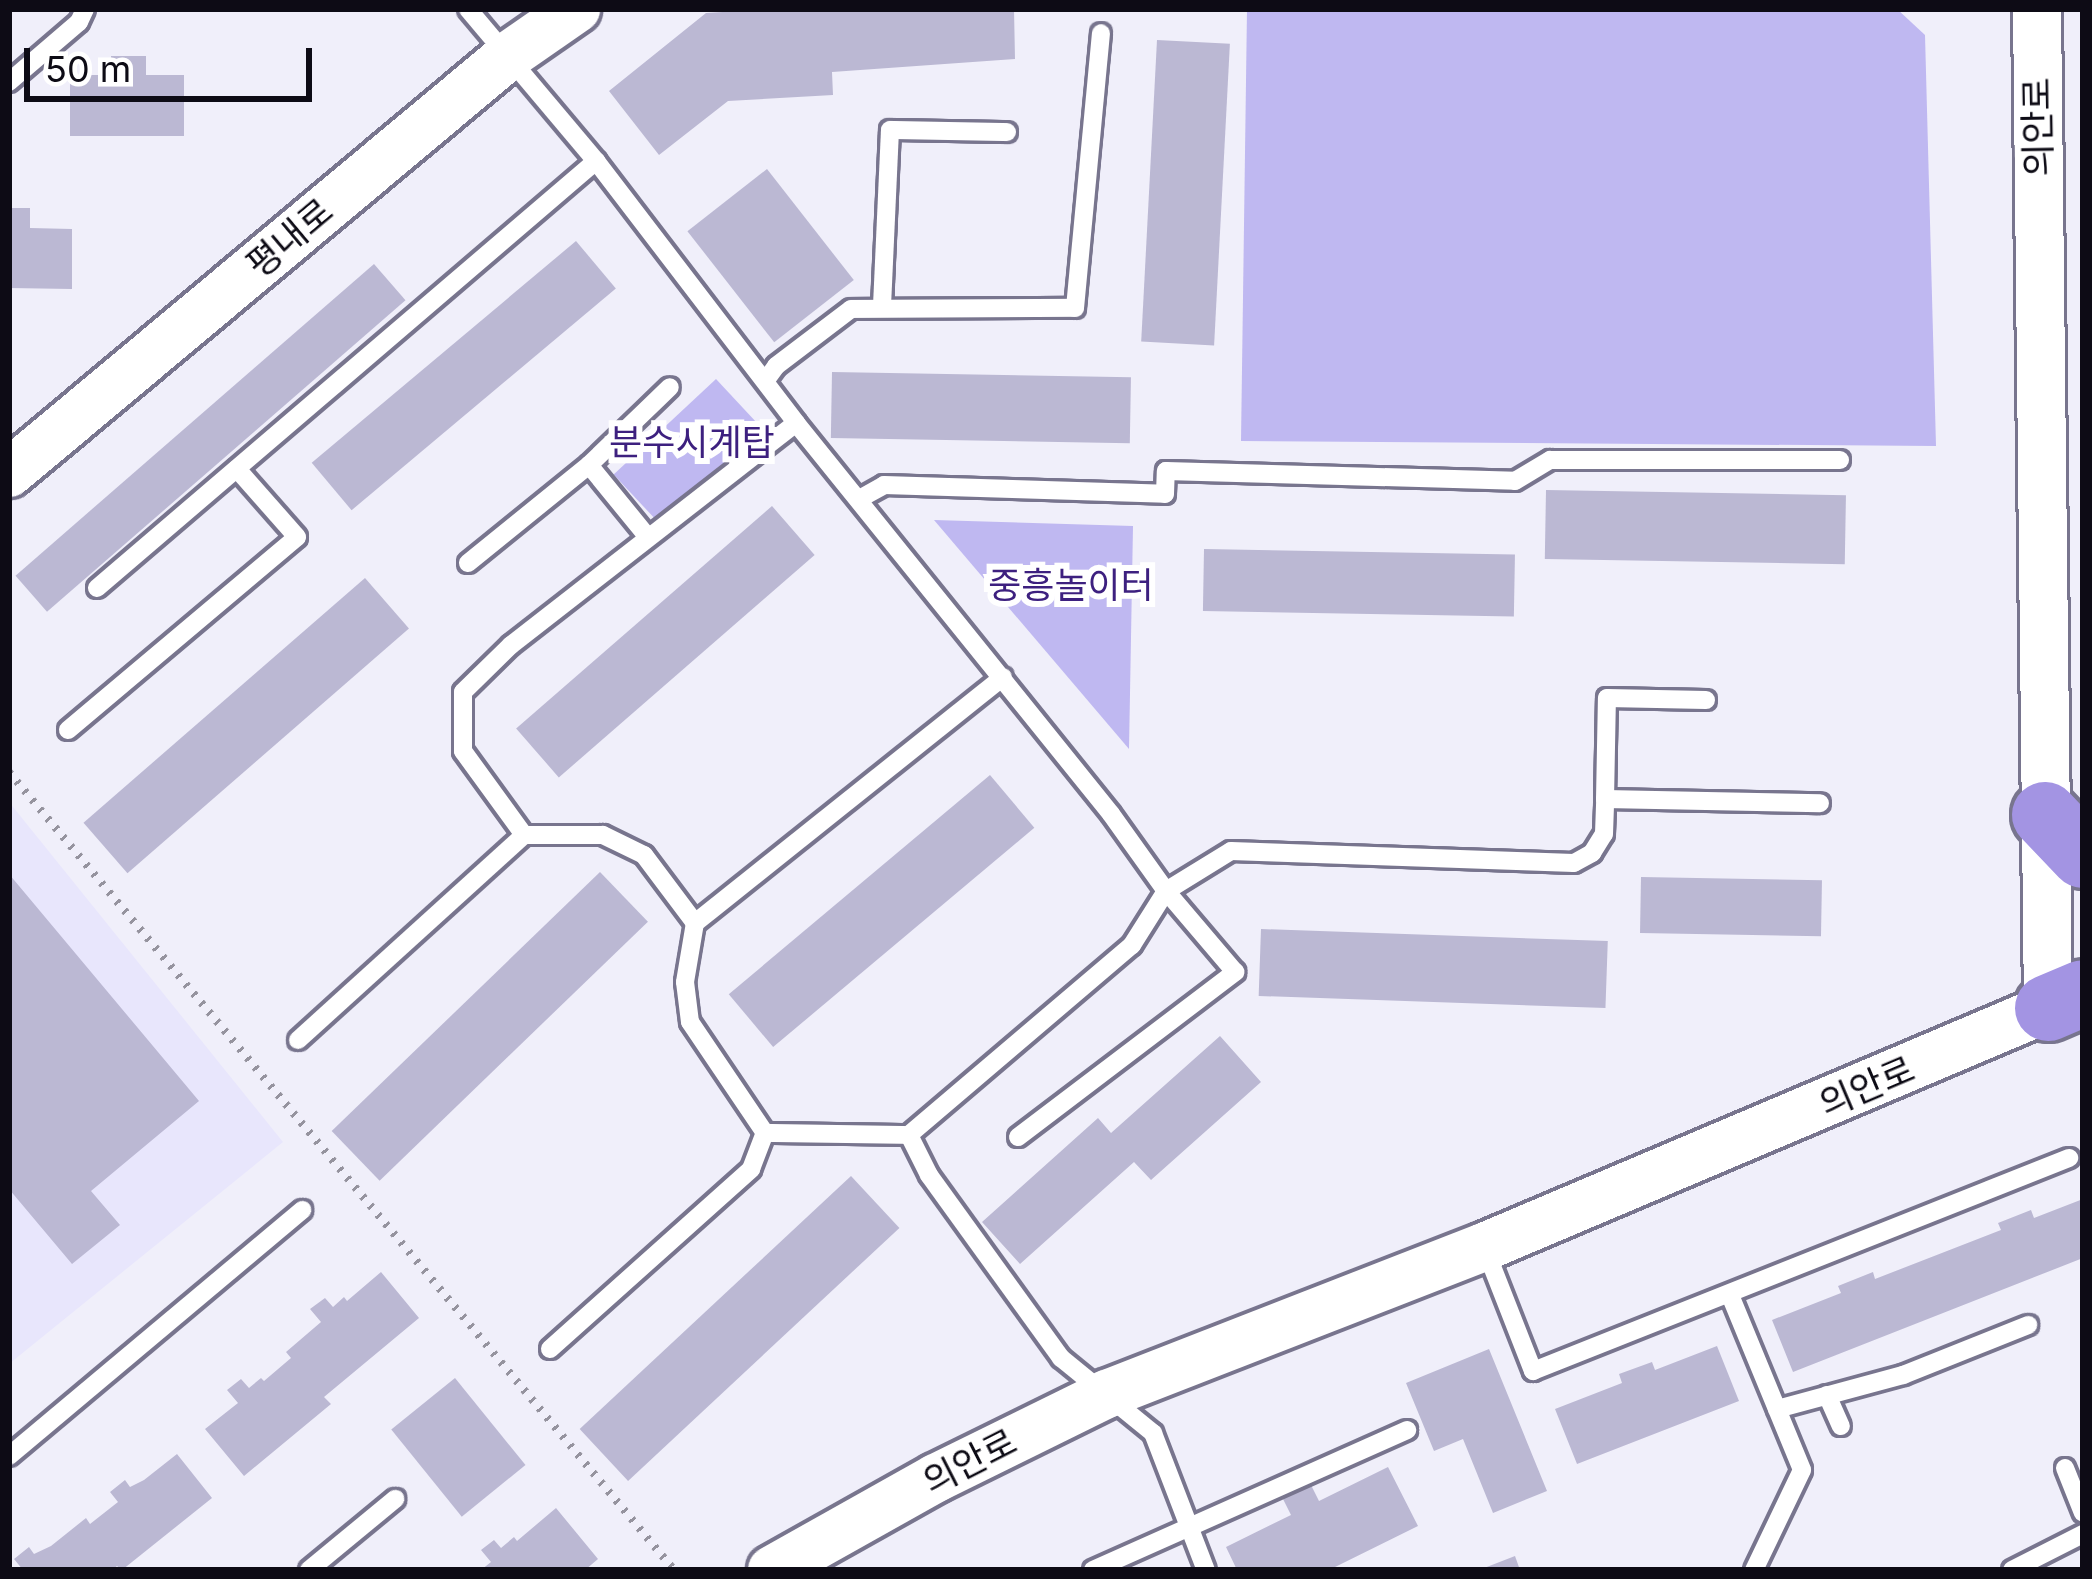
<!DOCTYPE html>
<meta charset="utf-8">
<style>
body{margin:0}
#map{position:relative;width:2092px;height:1579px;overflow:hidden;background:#f0effa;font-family:Inter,"Noto Sans KR",sans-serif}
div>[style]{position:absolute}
.built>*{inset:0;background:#e8e6fc}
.green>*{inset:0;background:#bfb8f1;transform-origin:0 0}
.building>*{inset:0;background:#bbb8d3;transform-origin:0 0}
.path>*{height:8px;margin-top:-4px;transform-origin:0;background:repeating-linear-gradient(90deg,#95939e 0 3px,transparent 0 12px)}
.roads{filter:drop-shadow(3px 0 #78758e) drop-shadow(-3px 0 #78758e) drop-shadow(0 3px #78758e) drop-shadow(0 -3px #78758e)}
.service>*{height:18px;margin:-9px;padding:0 9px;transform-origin:9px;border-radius:9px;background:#fff}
.tertiary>*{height:48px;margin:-24px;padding:0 24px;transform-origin:24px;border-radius:24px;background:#fff}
.trunk>*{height:66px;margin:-33px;padding:0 33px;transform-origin:33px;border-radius:33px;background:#a394e3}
span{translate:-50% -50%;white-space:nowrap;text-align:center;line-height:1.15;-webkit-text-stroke:12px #fff;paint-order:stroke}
.street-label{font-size:36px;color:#0d0b15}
.park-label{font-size:36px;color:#3d207f}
.frame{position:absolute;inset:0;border:12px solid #0d0b15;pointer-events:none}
.scale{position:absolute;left:24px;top:48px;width:288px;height:54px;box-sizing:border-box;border:6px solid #0d0b15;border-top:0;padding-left:15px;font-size:36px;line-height:42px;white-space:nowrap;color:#0d0b15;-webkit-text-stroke:9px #fff;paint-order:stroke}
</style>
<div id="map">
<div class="built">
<i style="clip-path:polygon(9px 802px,283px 1142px,9px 1364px)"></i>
</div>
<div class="green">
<i style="clip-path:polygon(1247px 9px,1897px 9px,1925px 35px,1936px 446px,1241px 441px)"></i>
<i style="left:716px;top:379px;width:74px;height:140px;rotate:47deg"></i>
<i style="clip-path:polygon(934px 520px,1133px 526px,1129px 749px)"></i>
</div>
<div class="building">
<i style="clip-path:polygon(771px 9px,1014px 9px,1015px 59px,832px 72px,833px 95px,728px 101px,659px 155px,609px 91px,706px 13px)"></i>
<i style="left:1157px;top:40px;width:73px;height:302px;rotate:3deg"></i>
<i style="clip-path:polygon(111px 56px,146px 56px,146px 75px,184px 75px,184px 136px,70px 136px,70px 75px,111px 75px)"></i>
<i style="left:767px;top:169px;width:141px;height:101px;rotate:52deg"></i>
<i style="clip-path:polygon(9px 208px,30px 208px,30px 228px,72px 229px,72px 289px,9px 288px)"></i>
<i style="left:576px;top:241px;width:62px;height:345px;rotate:50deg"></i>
<i style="left:374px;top:264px;width:48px;height:475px;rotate:49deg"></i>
<i style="left:832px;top:372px;width:299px;height:66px;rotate:1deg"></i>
<i style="left:1546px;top:490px;width:300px;height:69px;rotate:1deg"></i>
<i style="left:772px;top:506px;width:65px;height:339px;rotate:49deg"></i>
<i style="left:1204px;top:549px;width:311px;height:62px;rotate:1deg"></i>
<i style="left:365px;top:578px;width:67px;height:373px;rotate:49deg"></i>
<i style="left:990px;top:775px;width:69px;height:341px;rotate:50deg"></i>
<i style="left:600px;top:872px;width:69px;height:373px;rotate:46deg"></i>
<i style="clip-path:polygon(9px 874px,199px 1101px,91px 1191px,120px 1225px,72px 1264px,9px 1189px)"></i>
<i style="left:1641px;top:877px;width:181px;height:56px;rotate:1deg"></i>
<i style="left:1261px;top:929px;width:347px;height:67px;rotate:2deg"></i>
<i style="clip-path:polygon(1220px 1036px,1261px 1082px,1151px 1180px,1134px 1162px,1020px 1264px,982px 1222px,1098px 1118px,1111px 1133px)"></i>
<i style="left:851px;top:1176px;width:71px;height:371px;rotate:47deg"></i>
<i style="clip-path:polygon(2083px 1199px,2083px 1258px,1793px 1372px,1772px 1320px,1841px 1293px,1838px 1286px,1873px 1272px,1875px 1279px,2001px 1230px,1998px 1223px,2031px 1210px,2034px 1218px)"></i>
<i style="clip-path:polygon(381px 1272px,419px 1318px,324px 1397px,331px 1404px,244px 1476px,205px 1429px,238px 1403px,227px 1390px,241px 1379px,249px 1388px,261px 1378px,264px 1381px,291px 1358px,286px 1352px,321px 1322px,310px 1309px,325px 1298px,333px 1307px,344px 1297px,347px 1301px)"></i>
<i style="clip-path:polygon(1717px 1346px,1739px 1401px,1577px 1464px,1555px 1409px,1622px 1383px,1619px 1374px,1652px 1362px,1655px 1370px)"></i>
<i style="clip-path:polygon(1489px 1349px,1547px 1491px,1493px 1513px,1463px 1439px,1434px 1451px,1406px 1383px)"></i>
<i style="left:455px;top:1378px;width:112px;height:82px;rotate:51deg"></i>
<i style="clip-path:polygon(177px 1454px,212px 1498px,122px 1570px,117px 1566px,112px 1570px,23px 1570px,14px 1559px,29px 1547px,34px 1554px,51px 1546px,86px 1518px,90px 1524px,118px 1502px,110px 1492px,125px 1480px,130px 1487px,144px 1480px)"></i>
<i style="clip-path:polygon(1388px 1467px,1418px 1526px,1329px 1570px,1237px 1570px,1226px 1547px,1291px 1515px,1282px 1497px,1310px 1483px,1319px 1501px)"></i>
<i style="clip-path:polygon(556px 1508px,598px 1559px,585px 1570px,481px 1570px,491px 1562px,481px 1550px,494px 1540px,501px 1548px,514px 1537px,517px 1541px)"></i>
<i style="clip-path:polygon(1515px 1556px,1520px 1570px,1479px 1570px)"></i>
</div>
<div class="path">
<i style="left:9px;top:772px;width:1039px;rotate:50.19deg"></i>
</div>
<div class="roads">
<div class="service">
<i style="left:468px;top:9px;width:199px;rotate:49.9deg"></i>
<i style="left:596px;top:161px;width:330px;rotate:52.6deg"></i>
<i style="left:796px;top:423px;width:502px;rotate:51.14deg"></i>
<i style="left:1111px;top:814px;width:95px;rotate:54.5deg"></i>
<i style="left:1166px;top:891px;width:64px;rotate:122.2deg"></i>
<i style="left:1132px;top:945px;width:293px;rotate:139.6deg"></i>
<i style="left:909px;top:1135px;width:45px;rotate:63.4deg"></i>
<i style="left:929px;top:1175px;width:226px;rotate:54.2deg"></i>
<i style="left:1061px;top:1358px;width:119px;rotate:39.2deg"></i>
<i style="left:1153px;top:1433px;width:147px;rotate:68.9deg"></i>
<i style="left:9px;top:82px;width:92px;rotate:-40.6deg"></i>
<i style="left:79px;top:22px;width:14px;rotate:-65deg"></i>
<i style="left:882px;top:306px;width:176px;rotate:-87.4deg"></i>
<i style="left:890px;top:130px;width:117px;rotate:1deg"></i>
<i style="left:766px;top:380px;width:17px;rotate:-54deg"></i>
<i style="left:776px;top:366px;width:94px;rotate:-37.2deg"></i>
<i style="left:851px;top:309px;width:224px;rotate:-0.3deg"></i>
<i style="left:1075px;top:308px;width:276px;rotate:-84.6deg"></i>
<i style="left:589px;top:465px;width:92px;rotate:50.8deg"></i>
<i style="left:861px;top:498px;width:26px;rotate:-29deg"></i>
<i style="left:884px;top:485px;width:281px;rotate:1.8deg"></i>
<i style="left:1165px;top:494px;width:23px;rotate:-88deg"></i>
<i style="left:1166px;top:471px;width:349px;rotate:1.6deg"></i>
<i style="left:1515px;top:481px;width:41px;rotate:-31deg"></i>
<i style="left:1550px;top:460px;width:290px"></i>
<i style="left:468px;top:563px;width:156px;rotate:-39deg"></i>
<i style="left:589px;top:465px;width:112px;rotate:-43.9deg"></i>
<i style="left:97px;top:588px;width:657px;rotate:-40.55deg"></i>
<i style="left:68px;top:730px;width:299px;rotate:-40.1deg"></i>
<i style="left:297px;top:537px;width:91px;rotate:-131.4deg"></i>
<i style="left:1605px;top:799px;width:101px;rotate:-88.9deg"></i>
<i style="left:1607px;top:698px;width:99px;rotate:1.2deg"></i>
<i style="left:695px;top:923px;width:85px;rotate:-126.9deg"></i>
<i style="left:644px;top:855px;width:46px;rotate:-154deg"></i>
<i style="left:603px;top:835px;width:79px;rotate:180deg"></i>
<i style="left:524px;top:835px;width:104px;rotate:-126deg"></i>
<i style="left:463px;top:751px;width:59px;rotate:-90deg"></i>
<i style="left:463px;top:692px;width:67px;rotate:-44.4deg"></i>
<i style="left:511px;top:645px;width:361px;rotate:-37.9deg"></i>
<i style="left:298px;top:1040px;width:305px;rotate:-42.2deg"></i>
<i style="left:909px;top:1135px;width:144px;rotate:-179.2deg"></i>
<i style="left:765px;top:1133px;width:134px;rotate:-124deg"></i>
<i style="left:690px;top:1022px;width:40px;rotate:-97.1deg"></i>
<i style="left:685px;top:982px;width:60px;rotate:-80.4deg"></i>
<i style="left:695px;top:923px;width:394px;rotate:-38.6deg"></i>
<i style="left:1018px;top:1137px;width:273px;rotate:-37.2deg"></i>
<i style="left:1235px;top:972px;width:106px;rotate:-130.4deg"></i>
<i style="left:1166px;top:891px;width:76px;rotate:-31.6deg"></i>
<i style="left:1231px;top:851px;width:343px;rotate:2deg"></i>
<i style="left:1574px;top:863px;width:21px;rotate:-29deg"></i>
<i style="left:1592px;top:853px;width:22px;rotate:-58deg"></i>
<i style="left:1604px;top:834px;width:35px;rotate:-88deg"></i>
<i style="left:1605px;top:799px;width:215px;rotate:1.1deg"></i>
<i style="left:1486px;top:1251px;width:129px;rotate:68.6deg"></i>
<i style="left:1533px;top:1371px;width:577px;rotate:-21.67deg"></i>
<i style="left:1730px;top:1295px;width:189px;rotate:67.6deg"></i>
<i style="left:1802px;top:1470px;width:111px;rotate:115.6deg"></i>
<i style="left:550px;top:1349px;width:270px;rotate:-41.8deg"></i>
<i style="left:751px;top:1169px;width:39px;rotate:-69deg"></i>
<i style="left:1827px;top:1395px;width:34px;rotate:66deg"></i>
<i style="left:1777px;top:1409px;width:131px;rotate:-15.1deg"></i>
<i style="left:1903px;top:1375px;width:135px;rotate:-21.8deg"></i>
<i style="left:9px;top:1456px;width:383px;rotate:-40deg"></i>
<i style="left:2065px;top:1468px;width:48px;rotate:68.2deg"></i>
<i style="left:309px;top:1570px;width:112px;rotate:-39.5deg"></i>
<i style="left:1093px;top:1570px;width:344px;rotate:-24deg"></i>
<i style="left:2012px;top:1570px;width:80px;rotate:-26.9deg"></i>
</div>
<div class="tertiary">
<i style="left:9px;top:473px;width:650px;rotate:-39.88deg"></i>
<i style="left:508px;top:56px;width:83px;rotate:-34.7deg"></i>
<i style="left:772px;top:1570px;width:188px;rotate:-29.3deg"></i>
<i style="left:936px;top:1478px;width:191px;rotate:-26.2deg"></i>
<i style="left:1107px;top:1394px;width:405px;rotate:-21.3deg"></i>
<i style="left:1484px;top:1247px;width:613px;rotate:-22.97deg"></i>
<i style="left:2048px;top:1008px;width:999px;rotate:-90.63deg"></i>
</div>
<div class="trunk">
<i style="left:2045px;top:815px;width:55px;rotate:46.5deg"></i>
<i style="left:2048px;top:1008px;width:38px;rotate:-23deg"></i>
</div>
</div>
<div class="street-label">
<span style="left:2038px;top:127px;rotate:-91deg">의안로</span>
<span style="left:290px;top:238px;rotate:-40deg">평내로</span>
<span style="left:1867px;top:1087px;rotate:-23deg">의안로</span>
<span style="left:970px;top:1462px;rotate:-27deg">의안로</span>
</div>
<div class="park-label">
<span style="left:692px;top:443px">분수시계탑</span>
<span style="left:1071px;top:586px">중흥놀이터</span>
</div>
<div class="frame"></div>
<div class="scale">50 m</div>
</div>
